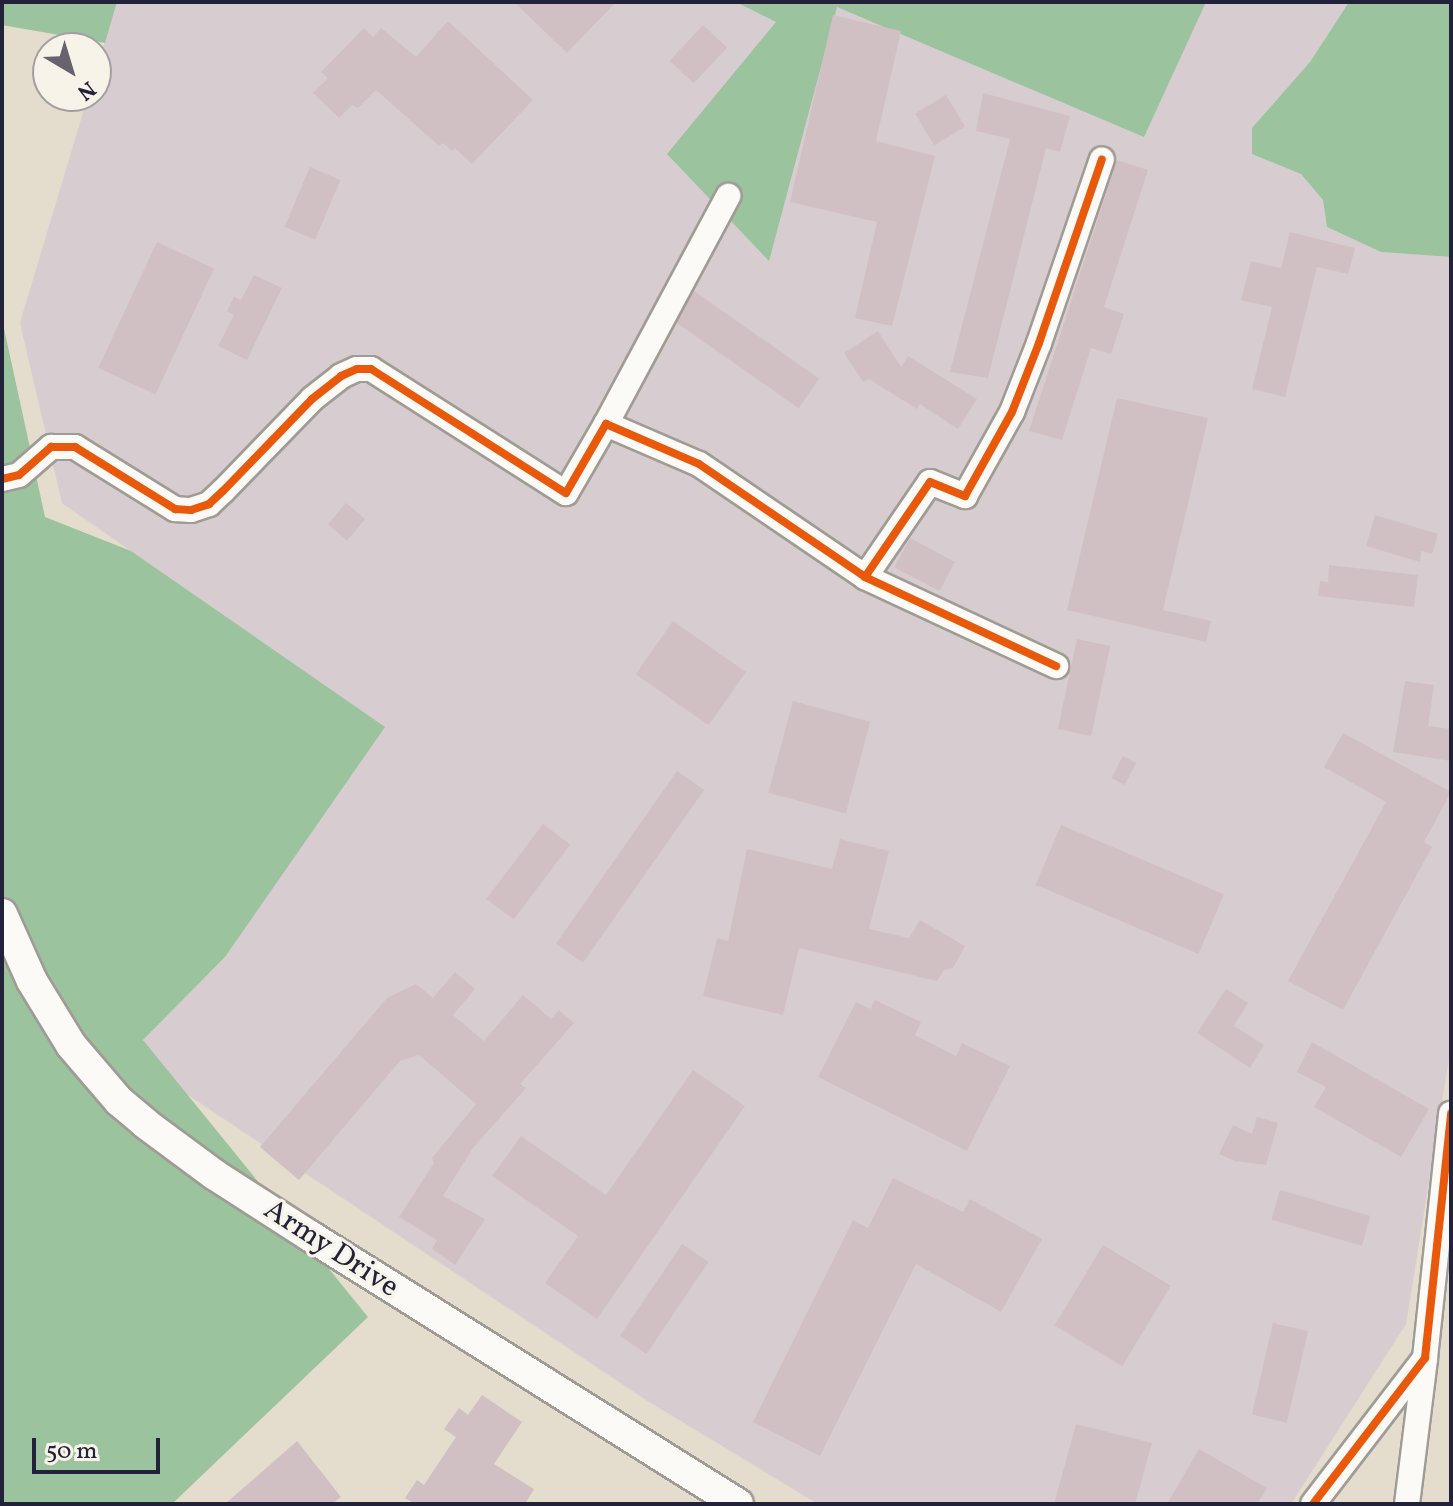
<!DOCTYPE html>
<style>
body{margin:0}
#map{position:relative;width:1453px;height:1506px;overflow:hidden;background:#e4dccc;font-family:Vollkorn,serif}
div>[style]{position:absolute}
.industrial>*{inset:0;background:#d7cccf}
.forest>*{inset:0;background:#9bc39e}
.building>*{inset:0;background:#d1c0c3;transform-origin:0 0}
.roads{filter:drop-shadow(2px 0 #a09b95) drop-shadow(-2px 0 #a09b95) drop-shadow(0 2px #a09b95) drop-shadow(0 -2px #a09b95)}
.minor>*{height:24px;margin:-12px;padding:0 12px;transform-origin:12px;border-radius:12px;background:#fbfaf7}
.major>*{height:30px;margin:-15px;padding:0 15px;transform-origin:15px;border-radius:15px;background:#fbfaf7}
.cycleway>*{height:8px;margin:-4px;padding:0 4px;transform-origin:4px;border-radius:4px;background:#e8590c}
span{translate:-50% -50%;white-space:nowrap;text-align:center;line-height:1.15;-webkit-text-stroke:6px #f7f3e8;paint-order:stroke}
.street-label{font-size:30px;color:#22223b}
.frame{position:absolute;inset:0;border:4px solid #22223b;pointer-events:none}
.north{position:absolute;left:32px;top:32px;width:80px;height:80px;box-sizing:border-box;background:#f7f3e8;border:2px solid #a29fa3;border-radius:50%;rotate:142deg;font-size:22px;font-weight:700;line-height:32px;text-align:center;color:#22223b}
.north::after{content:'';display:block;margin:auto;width:28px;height:36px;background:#66636e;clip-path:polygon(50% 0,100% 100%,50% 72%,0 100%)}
.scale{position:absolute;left:32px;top:1438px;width:128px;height:36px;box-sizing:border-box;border:4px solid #22223b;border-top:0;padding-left:10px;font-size:24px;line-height:28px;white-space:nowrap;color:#22223b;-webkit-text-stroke:6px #f7f3e8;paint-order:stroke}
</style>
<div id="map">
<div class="industrial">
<i style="clip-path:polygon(117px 2px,1349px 2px,1310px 62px,1301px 174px,1323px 200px,1327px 227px,1381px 252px,1451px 257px,1451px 1046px,1406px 1324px,1291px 1504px,818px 1504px,646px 1400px,182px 1091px,143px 1040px,225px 957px,384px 727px,62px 503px,20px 323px,88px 96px,96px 96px,96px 71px)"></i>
</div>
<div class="forest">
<i style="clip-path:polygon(2px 2px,117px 2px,105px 43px,2px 25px)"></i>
<i style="clip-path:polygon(736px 2px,1206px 2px,1144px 137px,837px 7px,769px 261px,667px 154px,776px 22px)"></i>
<i style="clip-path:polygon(1349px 2px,1451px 2px,1451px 257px,1381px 252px,1327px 227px,1323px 200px,1301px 174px,1252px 154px,1252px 128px,1310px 62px)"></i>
<i style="clip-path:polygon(2px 319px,45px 517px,131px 551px,385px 727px,225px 957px,143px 1040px,368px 1317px,172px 1504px,2px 1504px)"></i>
</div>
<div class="building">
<i style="clip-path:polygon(514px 2px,616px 2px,567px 53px)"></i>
<i style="clip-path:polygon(833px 15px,901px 31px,876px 141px,935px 156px,892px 326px,855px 318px,877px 222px,790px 202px)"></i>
<i style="clip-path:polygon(448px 21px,533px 100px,472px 164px,455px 148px,452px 151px,443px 143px,439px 146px,376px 90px,358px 108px,352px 105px,339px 118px,313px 93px,328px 78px,321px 72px,364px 28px,373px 37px,381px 28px,416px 57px)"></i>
<i style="left:703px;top:25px;width:33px;height:49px;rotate:43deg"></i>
<i style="clip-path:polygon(983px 93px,1070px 116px,1060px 152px,1046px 148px,988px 378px,950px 372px,1010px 139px,976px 131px)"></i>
<i style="left:946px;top:95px;width:37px;height:36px;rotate:59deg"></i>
<i style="clip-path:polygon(1117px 160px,1148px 170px,1104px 307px,1124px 314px,1111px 354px,1091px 348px,1062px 440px,1029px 431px)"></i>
<i style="left:310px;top:167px;width:33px;height:65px;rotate:23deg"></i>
<i style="clip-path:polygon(1290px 232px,1355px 248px,1348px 274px,1317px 267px,1285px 397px,1252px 389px,1272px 307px,1241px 300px,1251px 261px,1281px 268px)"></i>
<i style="left:157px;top:242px;width:63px;height:139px;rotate:25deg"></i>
<i style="clip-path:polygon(254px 275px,282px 288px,247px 360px,218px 346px,234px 315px,227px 311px,234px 297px,241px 300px)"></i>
<i style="left:694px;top:291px;width:153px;height:36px;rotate:35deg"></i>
<i style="clip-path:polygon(878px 331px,901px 367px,908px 356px,977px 399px,958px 429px,920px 404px,917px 409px,869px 379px,863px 382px,844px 353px)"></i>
<i style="clip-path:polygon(1117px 398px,1208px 418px,1163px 610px,1211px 621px,1206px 642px,1067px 610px)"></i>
<i style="left:346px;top:503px;width:25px;height:28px;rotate:40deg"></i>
<i style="clip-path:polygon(1375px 515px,1438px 534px,1432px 554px,1421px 551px,1420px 562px,1366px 546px)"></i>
<i style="left:910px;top:538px;width:51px;height:33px;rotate:28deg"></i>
<i style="clip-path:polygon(1329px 565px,1418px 575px,1414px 607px,1318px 596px,1320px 581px,1328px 582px)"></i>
<i style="left:673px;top:621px;width:89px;height:65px;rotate:35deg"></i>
<i style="left:1077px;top:639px;width:34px;height:92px;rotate:12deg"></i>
<i style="clip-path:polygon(1405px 681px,1434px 685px,1428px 726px,1451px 729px,1451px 761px,1393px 752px)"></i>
<i style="left:793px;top:701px;width:80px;height:95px;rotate:15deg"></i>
<i style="clip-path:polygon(1343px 733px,1451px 792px,1424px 842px,1432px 847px,1343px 1010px,1288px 981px,1386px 802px,1324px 767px)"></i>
<i style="left:1123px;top:756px;width:15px;height:25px;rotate:28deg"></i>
<i style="left:677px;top:771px;width:33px;height:211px;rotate:35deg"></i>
<i style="left:543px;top:824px;width:34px;height:94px;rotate:37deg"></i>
<i style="left:1061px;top:825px;width:177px;height:65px;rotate:23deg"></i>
<i style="clip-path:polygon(840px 839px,889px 851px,869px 929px,909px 938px,920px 920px,965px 946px,953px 968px,944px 970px,937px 981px,799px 948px,783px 1015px,703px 996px,717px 938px,728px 941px,747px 849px,832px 869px)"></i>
<i style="clip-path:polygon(455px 972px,475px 989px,453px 1015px,484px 1041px,523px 995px,551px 1019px,559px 1010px,574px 1023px,520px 1084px,526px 1088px,473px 1148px,443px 1196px,485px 1219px,455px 1265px,432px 1249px,437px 1240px,399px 1217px,434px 1163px,432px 1158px,476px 1104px,419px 1055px,400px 1061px,299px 1180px,260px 1147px,387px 998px,416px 984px,433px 998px)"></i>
<i style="clip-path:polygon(1226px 989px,1248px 1003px,1234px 1026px,1264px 1045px,1250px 1068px,1197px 1033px)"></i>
<i style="clip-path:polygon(875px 1000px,921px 1022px,915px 1035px,956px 1056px,962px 1043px,1010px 1066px,967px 1151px,818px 1077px,856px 1002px,870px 1009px)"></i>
<i style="clip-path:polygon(1312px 1042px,1429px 1109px,1401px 1157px,1314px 1107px,1326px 1087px,1297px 1072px)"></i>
<i style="clip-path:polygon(693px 1070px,745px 1106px,597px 1319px,545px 1283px,578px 1236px,492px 1176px,521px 1136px,606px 1195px)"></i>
<i style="clip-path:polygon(1257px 1117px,1278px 1123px,1266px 1165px,1235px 1161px,1219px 1154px,1233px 1125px,1252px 1134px)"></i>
<i style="clip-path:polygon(893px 1178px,963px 1212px,970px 1199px,1042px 1239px,1001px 1312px,916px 1264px,820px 1456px,753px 1422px,853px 1220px,868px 1228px)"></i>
<i style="left:1280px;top:1190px;width:94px;height:31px;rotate:16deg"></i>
<i style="left:682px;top:1244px;width:32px;height:111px;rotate:34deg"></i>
<i style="left:1103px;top:1245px;width:79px;height:94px;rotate:31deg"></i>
<i style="left:1273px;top:1323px;width:36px;height:94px;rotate:13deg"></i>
<i style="clip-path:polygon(482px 1395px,522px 1422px,494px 1464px,534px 1489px,525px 1504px,415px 1504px,405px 1498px,417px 1480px,424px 1485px,456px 1437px,444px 1429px,459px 1408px,468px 1415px)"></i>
<i style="clip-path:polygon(1076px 1424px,1152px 1443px,1135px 1504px,1054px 1504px)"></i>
<i style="clip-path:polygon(297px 1441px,341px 1497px,332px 1504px,225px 1504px)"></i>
<i style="clip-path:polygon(1199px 1449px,1267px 1488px,1257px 1504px,1167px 1504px)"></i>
</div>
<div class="roads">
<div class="minor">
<i style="left:606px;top:424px;width:259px;rotate:-61.8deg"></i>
<i style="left:2px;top:479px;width:17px;rotate:-13deg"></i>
<i style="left:19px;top:475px;width:43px;rotate:-41.2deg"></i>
<i style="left:51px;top:447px;width:24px"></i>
<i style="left:75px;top:447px;width:118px;rotate:31.8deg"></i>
<i style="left:175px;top:509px;width:16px;rotate:4deg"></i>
<i style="left:191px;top:510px;width:19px;rotate:-18deg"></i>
<i style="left:209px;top:504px;width:19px;rotate:-43deg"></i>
<i style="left:223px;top:491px;width:128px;rotate:-45.9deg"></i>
<i style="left:312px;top:399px;width:37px;rotate:-38deg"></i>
<i style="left:341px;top:376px;width:17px;rotate:-24deg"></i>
<i style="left:357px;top:369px;width:14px"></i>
<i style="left:371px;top:369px;width:231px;rotate:32.5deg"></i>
<i style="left:566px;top:493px;width:80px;rotate:-59.9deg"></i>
<i style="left:606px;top:424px;width:101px;rotate:23.3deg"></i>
<i style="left:699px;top:464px;width:201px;rotate:34.2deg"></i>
<i style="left:865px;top:577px;width:211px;rotate:25deg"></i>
<i style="left:865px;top:577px;width:115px;rotate:-55.6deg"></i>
<i style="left:930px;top:482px;width:38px;rotate:22deg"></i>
<i style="left:965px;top:496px;width:96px;rotate:-60.8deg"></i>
<i style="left:1012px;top:412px;width:74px;rotate:-68.6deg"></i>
<i style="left:1039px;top:343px;width:194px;rotate:-71.1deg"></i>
<i style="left:1313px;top:1504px;width:184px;rotate:-52.5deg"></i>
<i style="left:1425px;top:1358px;width:246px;rotate:-83.9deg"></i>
<i style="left:1407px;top:1504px;width:145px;rotate:-82.9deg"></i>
</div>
<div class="major">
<i style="left:2px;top:914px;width:73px;rotate:65.9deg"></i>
<i style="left:32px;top:981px;width:75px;rotate:58.6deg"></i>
<i style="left:71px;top:1045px;width:74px;rotate:49.4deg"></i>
<i style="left:119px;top:1101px;width:35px;rotate:40deg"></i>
<i style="left:146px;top:1124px;width:86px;rotate:36.5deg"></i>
<i style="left:215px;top:1175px;width:113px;rotate:32.7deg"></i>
<i style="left:310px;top:1236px;width:505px;rotate:32.05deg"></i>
</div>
</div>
<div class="cycleway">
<i style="left:2px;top:479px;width:17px;rotate:-13deg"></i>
<i style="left:19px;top:475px;width:43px;rotate:-41.2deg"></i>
<i style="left:51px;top:447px;width:24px"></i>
<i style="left:75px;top:447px;width:118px;rotate:31.8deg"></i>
<i style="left:175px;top:509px;width:16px;rotate:4deg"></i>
<i style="left:191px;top:510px;width:19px;rotate:-18deg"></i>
<i style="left:209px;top:504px;width:19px;rotate:-43deg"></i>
<i style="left:223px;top:491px;width:128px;rotate:-45.9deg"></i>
<i style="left:312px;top:399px;width:37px;rotate:-38deg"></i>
<i style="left:341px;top:376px;width:17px;rotate:-24deg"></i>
<i style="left:357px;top:369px;width:14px"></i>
<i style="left:371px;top:369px;width:231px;rotate:32.5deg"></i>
<i style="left:566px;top:493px;width:80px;rotate:-59.9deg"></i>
<i style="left:606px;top:424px;width:101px;rotate:23.3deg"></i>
<i style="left:699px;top:464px;width:201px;rotate:34.2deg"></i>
<i style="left:865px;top:577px;width:211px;rotate:25deg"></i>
<i style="left:865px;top:577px;width:115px;rotate:-55.6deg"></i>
<i style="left:930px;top:482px;width:38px;rotate:22deg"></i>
<i style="left:965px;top:496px;width:96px;rotate:-60.8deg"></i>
<i style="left:1012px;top:412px;width:74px;rotate:-68.6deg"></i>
<i style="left:1039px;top:343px;width:194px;rotate:-71.1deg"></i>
<i style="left:1313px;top:1504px;width:184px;rotate:-52.5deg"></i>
<i style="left:1425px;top:1358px;width:246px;rotate:-83.9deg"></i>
</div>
<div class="street-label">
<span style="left:331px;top:1249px;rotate:33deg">Army Drive</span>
</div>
<div class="frame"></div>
<div class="north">N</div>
<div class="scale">50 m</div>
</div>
